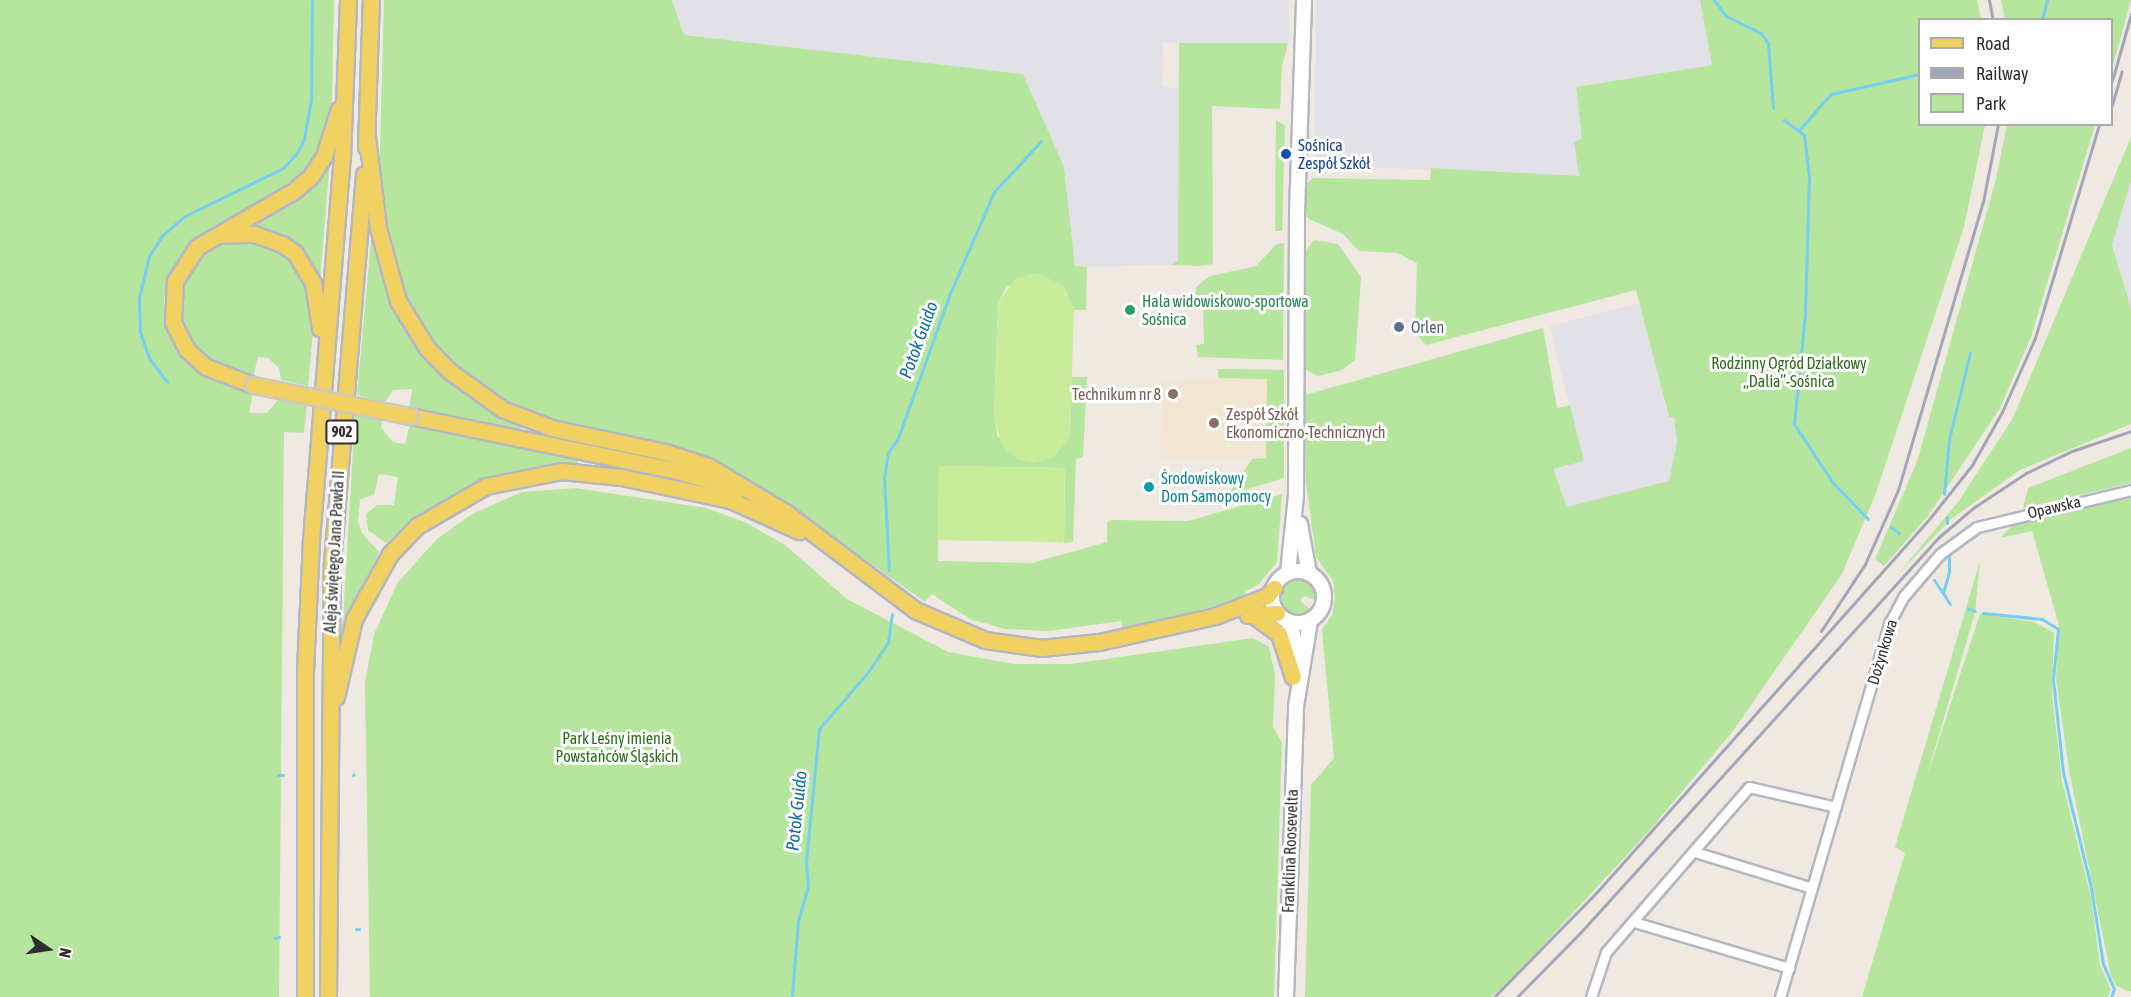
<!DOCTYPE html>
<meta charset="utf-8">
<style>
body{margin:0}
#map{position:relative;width:2131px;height:997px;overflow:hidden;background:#efe9e1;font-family:"Asap Condensed",sans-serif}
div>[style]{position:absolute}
.industrial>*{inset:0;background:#e3e1e8}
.education>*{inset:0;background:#f0e6d1}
.green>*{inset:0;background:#b6e59e}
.pitch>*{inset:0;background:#c9ec9a;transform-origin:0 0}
.stream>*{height:3px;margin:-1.5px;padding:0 1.5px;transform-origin:1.5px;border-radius:1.5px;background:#75cff0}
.roads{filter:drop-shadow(2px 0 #b4b7c1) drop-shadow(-2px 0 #b4b7c1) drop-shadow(0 2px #b4b7c1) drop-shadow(0 -2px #b4b7c1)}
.street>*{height:9px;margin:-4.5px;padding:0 4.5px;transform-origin:4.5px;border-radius:4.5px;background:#fff}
.secondary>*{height:14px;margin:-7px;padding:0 7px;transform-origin:7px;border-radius:7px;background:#fff}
.secondary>.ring{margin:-7px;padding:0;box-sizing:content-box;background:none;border:14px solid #fff;border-radius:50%}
.primary>*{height:15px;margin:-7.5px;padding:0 7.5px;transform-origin:7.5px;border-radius:7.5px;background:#f2d163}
.rail>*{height:3px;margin:-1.5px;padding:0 1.5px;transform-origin:1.5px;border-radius:1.5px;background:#a3a6b8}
.bridges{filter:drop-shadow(2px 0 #c9c9c9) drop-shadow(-2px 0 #c9c9c9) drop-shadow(0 2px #c9c9c9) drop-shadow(0 -2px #c9c9c9)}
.primary-bridge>*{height:15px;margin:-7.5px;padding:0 7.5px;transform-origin:7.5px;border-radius:7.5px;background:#f2d163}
.dots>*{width:16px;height:16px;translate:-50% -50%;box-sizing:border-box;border:3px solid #fff;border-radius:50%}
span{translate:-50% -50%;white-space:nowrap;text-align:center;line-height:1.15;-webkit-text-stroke:6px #fff;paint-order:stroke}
.shield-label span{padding:2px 4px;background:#fff;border:2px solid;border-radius:4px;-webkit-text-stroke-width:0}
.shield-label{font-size:15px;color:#2e2e2e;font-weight:700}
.transit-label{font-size:16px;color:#164399}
.left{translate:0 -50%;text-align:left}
.leisure-label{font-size:16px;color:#27864d}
.service-label{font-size:16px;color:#4e5e75}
.park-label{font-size:16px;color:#2c6e1b}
.education-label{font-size:16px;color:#785e54}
.right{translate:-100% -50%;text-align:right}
.culture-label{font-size:16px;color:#0d838f}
.street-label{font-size:16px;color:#2e2e2e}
.water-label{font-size:18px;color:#0d6fa3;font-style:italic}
.legend{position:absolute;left:1918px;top:18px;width:195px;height:108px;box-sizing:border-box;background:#fff;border:2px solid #ababab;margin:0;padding:8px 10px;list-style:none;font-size:18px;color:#2e2e2e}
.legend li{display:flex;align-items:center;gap:12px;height:30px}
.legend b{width:30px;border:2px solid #ababab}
.north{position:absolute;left:18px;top:919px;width:60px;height:60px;-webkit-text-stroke:4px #fff;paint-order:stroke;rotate:103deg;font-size:16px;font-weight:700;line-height:24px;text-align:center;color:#2e2e2e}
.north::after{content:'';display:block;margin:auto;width:21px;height:27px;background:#2e2e2e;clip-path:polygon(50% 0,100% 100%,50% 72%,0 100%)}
</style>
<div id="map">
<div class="industrial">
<i style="clip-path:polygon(672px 0,1289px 0,1289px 38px,1288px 43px,1163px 43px,1162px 87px,1179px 88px,1178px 261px,1171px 265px,1075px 267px,1064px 167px,1023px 74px,684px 35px)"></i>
<i style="clip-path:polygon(1316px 0,1700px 0,1712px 65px,1576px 87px,1582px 140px,1574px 142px,1579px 176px,1315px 165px)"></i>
<i style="clip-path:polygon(2131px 181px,2131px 308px,2112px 245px)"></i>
<i style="clip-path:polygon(1640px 303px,1668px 417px,1674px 416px,1677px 442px,1669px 481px,1567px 508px,1552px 469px,1583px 461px,1550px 326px)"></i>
</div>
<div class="education">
<i style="clip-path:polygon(1190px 378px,1267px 379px,1266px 459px,1161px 458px,1162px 382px)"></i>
</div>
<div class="green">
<i style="clip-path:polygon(0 0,334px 0,332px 101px,319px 153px,302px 176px,279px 193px,190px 243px,169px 273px,164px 301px,166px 325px,181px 354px,211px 378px,253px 391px,249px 413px,267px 413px,278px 400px,307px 406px,304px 433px,284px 432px,279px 997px,0 997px)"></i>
<i style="clip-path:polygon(384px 0,672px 0,684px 35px,1023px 74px,1064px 167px,1075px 266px,1087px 267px,1086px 310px,1074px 310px,1063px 285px,1007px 286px,998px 303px,994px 416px,998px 438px,1070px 437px,1072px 377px,1087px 377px,1083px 457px,1076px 459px,1073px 542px,1064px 543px,1065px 468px,939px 466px,938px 561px,1032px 563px,1107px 542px,1107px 523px,1111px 520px,1188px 521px,1282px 494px,1277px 562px,1258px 585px,1245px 591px,1246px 597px,1178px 616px,1123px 628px,1121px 621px,1049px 631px,1005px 629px,970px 619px,932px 594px,925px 602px,790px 506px,705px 459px,524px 413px,468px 381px,432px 345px,408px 308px,387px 252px,379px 186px)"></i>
<i style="clip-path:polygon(1700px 0,1977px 0,1981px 19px,1920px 20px,1920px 124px,1985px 125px,1964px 227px,1876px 493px,1842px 574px,1733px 731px,1649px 831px,1507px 984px,1491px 997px,1305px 997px,1311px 785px,1334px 758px,1322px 630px,1332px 615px,1335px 598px,1333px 581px,1316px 557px,1306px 483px,1305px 395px,1543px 328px,1557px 408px,1570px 405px,1584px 461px,1553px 469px,1567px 507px,1669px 481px,1677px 442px,1674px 417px,1669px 417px,1636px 290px,1426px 345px,1415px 332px,1417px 263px,1397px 253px,1359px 251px,1343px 234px,1309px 219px,1304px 213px,1306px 184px,1313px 178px,1430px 180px,1431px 168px,1579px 176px,1574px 142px,1582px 139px,1576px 87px,1712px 65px)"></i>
<i style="clip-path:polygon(2001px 0,2131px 0,2112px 69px,2112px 20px,2005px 19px)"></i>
<i style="clip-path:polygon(1179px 43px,1288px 43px,1282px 66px,1280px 109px,1212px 106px,1213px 264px,1200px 266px,1171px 265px,1178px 261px)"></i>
<i style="clip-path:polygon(1276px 120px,1285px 126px,1282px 231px,1275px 231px)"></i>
<i style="clip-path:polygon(2007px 125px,2095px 125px,2031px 337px,2000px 408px,1928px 516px,1884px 566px,1875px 559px,1917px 462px,1996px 179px)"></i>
<i style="clip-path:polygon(2131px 137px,2131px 181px,2112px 245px,2131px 308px,2131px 424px,2020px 470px,1951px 519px,1897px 575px,1958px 502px,2013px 418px)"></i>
<i style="clip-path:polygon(330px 160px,320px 280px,318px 280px,302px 252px,282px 236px,240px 226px)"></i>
<i style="clip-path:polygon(372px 230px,388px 291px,460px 388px,522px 423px,520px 432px,409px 409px,412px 389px,393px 390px,385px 402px,357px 395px)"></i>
<i style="clip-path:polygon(257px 240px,286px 253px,306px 281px,314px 322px,308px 386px,281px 380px,279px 368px,268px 358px,258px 357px,253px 377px,214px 363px,196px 348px,182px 325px,181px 286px,198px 257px,223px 242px)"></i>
<i style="clip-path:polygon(1314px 240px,1338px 244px,1361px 277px,1355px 360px,1342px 370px,1318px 376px,1305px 369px,1304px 253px)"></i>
<i style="clip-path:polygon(1284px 243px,1283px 360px,1198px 357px,1196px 345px,1204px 344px,1203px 303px,1195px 302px,1196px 287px,1210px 276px,1256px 266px,1277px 244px)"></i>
<i style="clip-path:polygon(1218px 369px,1284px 370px,1284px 478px,1228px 495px,1252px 459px,1266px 458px,1267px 379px,1218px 378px)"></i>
<i style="clip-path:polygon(355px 415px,382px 420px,381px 428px,393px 442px,405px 444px,410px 423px,578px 457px,577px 466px,523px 470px,474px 486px,413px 519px,386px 543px,368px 530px,366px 514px,377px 505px,394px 505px,398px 477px,379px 474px,374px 495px,360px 499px,358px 521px,362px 533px,379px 552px,342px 637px)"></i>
<i style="clip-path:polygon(2131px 448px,2131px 483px,2023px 508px,2028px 488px)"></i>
<i style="clip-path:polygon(576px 488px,706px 508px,745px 522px,785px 545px,847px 599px,948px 652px,1014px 664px,1071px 664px,1253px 638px,1269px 647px,1275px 675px,1273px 726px,1282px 743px,1274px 997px,370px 997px,365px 683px,374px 634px,398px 582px,437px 539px,472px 514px,522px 492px)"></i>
<i style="clip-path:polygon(2131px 494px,2131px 991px,2128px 991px,2116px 986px,2111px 976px,2069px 770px,2056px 679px,2059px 626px,2032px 531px,2000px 538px,2014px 524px)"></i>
<i style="clip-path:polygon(1980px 561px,1975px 613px,1925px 782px,1980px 614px,2034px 622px,2054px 633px,2052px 695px,2062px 781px,2091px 897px,2100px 965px,2111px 990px,2108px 997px,1862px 997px,1905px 853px,1895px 847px)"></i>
<i style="clip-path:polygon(1299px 578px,1313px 586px,1316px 600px,1303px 596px,1300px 601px,1311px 610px,1296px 615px,1284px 609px,1280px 598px,1287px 582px)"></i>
</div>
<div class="pitch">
<i style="clip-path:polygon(1036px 273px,1063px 285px,1074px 310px,1070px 437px,1055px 456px,1034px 463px,1017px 459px,1002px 446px,994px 416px,998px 303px,1015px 279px)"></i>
<i style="left:939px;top:466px;width:126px;height:74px;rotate:1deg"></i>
</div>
<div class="stream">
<i style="left:1714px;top:0;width:20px;rotate:53deg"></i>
<i style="left:1726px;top:16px;width:39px;rotate:26deg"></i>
<i style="left:1761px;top:33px;width:12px;rotate:55deg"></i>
<i style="left:1768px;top:43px;width:65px;rotate:85.6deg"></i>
<i style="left:2042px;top:20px;width:21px;rotate:-76deg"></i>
<i style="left:1784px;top:120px;width:25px;rotate:37deg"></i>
<i style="left:1804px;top:135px;width:42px;rotate:83.2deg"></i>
<i style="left:1809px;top:177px;width:137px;rotate:91.7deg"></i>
<i style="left:1805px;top:314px;width:111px;rotate:95.7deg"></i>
<i style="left:1794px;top:424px;width:71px;rotate:56.5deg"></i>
<i style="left:1833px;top:483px;width:50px;rotate:45.8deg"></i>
<i style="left:1799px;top:130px;width:48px;rotate:-48.4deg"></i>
<i style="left:1831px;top:94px;width:91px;rotate:-12.7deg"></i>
<i style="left:167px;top:382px;width:30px;rotate:-127deg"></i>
<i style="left:149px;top:358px;width:28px;rotate:-109deg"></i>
<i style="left:140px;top:332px;width:34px;rotate:-92deg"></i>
<i style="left:139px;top:298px;width:43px;rotate:-76.6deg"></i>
<i style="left:149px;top:256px;width:24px;rotate:-57deg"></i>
<i style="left:162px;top:236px;width:28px;rotate:-42deg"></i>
<i style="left:183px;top:217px;width:111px;rotate:-26.1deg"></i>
<i style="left:283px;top:168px;width:21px;rotate:-47deg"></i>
<i style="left:297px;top:153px;width:16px;rotate:-63deg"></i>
<i style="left:304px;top:139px;width:40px;rotate:-80deg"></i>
<i style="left:311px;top:100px;width:100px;rotate:-89.4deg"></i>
<i style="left:1944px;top:494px;width:55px;rotate:-84.8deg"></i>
<i style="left:1949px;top:439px;width:89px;rotate:-76.3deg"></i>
<i style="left:1947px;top:523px;width:6px;rotate:-90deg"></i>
<i style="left:1891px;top:527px;width:10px;rotate:37deg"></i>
<i style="left:1949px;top:550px;width:22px;rotate:90deg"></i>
<i style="left:1949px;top:572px;width:22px;rotate:106deg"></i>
<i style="left:1943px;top:593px;width:13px;rotate:58deg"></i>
<i style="left:889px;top:570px;width:92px;rotate:-93.1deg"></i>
<i style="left:884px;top:478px;width:25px;rotate:-81deg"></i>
<i style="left:888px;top:453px;width:18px;rotate:-56deg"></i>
<i style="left:898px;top:438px;width:156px;rotate:-70.2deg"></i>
<i style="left:951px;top:291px;width:108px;rotate:-66.5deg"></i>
<i style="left:994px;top:192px;width:69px;rotate:-47.3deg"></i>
<i style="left:1934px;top:580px;width:16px;rotate:55deg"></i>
<i style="left:1968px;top:609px;width:7px;rotate:16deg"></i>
<i style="left:1983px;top:613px;width:59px;rotate:5.8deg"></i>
<i style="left:2042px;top:619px;width:19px;rotate:32deg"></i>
<i style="left:2058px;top:629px;width:50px;rotate:95.7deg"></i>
<i style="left:2053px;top:679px;width:94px;rotate:83.9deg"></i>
<i style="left:2063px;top:772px;width:119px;rotate:76.4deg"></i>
<i style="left:2091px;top:888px;width:77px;rotate:81deg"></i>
<i style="left:2103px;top:964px;width:27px;rotate:66deg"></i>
<i style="left:2114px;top:989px;width:9px;rotate:111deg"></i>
<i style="left:278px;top:775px;width:5px"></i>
<i style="left:353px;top:775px;width:1px;rotate:-45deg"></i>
<i style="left:356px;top:929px;width:3px"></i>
<i style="left:275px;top:938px;width:4px;rotate:-14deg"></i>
<i style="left:792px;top:997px;width:76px;rotate:-85.5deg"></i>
<i style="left:798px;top:921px;width:36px;rotate:-74deg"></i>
<i style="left:808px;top:886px;width:25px;rotate:-95deg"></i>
<i style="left:806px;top:861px;width:133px;rotate:-84.4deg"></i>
<i style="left:819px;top:729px;width:75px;rotate:-49.3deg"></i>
<i style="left:868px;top:672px;width:36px;rotate:-56deg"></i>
<i style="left:888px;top:642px;width:28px;rotate:-82deg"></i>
</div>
<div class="roads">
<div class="street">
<i style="left:1695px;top:852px;width:122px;rotate:17.1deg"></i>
<i style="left:1634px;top:922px;width:162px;rotate:16.5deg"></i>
<i style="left:1591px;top:997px;width:47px;rotate:-71.6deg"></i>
<i style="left:1606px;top:952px;width:218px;rotate:-49.1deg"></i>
<i style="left:1749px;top:787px;width:89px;rotate:12.9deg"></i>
<i style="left:1780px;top:997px;width:391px;rotate:-73.7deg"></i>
<i style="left:1890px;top:622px;width:30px;rotate:-62deg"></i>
<i style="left:1904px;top:596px;width:55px;rotate:-49.4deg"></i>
<i style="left:1940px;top:554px;width:46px;rotate:-36.1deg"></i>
<i style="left:1977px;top:527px;width:158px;rotate:-13.5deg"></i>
</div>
<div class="secondary">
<i style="left:1300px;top:524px;width:50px;rotate:79.6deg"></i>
<i class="ring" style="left:1272px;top:571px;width:38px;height:38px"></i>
<i style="left:1288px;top:573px;width:78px;rotate:-84.1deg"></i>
<i style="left:1296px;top:495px;width:282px;rotate:-89.8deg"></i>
<i style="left:1297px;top:213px;width:213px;rotate:-88.1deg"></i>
<i style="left:1288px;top:621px;width:14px;rotate:69deg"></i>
<i style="left:1293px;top:634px;width:37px;rotate:90deg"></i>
<i style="left:1286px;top:997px;width:291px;rotate:-88deg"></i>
<i style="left:1296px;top:706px;width:86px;rotate:-80.6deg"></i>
</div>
<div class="primary">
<i style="left:367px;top:137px;width:92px;rotate:83.1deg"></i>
<i style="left:378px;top:228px;width:76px;rotate:74.7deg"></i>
<i style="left:398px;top:301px;width:55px;rotate:58.3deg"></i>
<i style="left:427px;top:348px;width:30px;rotate:46deg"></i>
<i style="left:448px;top:370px;width:67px;rotate:35.8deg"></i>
<i style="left:502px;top:409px;width:53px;rotate:20.8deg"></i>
<i style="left:552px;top:428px;width:116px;rotate:12deg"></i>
<i style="left:665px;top:452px;width:45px;rotate:18deg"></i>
<i style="left:708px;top:466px;width:90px;rotate:30.9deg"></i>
<i style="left:785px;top:512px;width:163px;rotate:37deg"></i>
<i style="left:915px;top:610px;width:76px;rotate:23.2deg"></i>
<i style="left:985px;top:640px;width:57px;rotate:8.1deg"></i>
<i style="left:1041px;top:648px;width:58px;rotate:-5.9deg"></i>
<i style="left:1099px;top:642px;width:119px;rotate:-12.6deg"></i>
<i style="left:1215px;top:616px;width:56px;rotate:-21deg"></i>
<i style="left:1267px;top:596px;width:11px;rotate:-49deg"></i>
<i style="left:366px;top:147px;width:147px;rotate:-88.1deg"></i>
<i style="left:219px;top:235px;width:35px;rotate:-2deg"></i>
<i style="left:254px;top:234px;width:30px;rotate:20deg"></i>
<i style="left:282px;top:244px;width:16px;rotate:35deg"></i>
<i style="left:295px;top:253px;width:35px;rotate:59deg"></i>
<i style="left:313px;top:283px;width:46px;rotate:81.2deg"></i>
<i style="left:253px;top:385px;width:50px;rotate:-159deg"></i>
<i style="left:206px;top:367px;width:25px;rotate:-138deg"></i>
<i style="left:187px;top:350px;width:31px;rotate:-117deg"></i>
<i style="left:173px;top:322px;width:41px;rotate:-87.2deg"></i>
<i style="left:175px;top:281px;width:40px;rotate:-57.1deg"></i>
<i style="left:197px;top:247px;width:113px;rotate:-30.2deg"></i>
<i style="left:295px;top:190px;width:21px;rotate:-41deg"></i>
<i style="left:311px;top:176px;width:24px;rotate:-57deg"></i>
<i style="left:324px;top:156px;width:49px;rotate:-72.3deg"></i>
<i style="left:410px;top:416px;width:274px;rotate:11.6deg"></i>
<i style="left:678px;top:471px;width:63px;rotate:16.7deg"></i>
<i style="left:1248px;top:615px;width:29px;rotate:-4deg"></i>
<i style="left:1253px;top:615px;width:32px;rotate:36deg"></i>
<i style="left:1279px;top:634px;width:45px;rotate:72deg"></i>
<i style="left:336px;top:697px;width:80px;rotate:-77deg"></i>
<i style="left:354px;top:619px;width:74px;rotate:-61deg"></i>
<i style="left:390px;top:554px;width:39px;rotate:-46deg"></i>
<i style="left:417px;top:526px;width:80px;rotate:-30.1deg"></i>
<i style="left:486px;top:486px;width:76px;rotate:-11.3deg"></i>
<i style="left:561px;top:471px;width:60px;rotate:5.7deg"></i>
<i style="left:621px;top:477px;width:111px;rotate:11.9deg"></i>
<i style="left:730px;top:500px;width:76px;rotate:24.2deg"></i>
<i style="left:305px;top:997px;width:326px;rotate:-90deg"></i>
<i style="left:305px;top:671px;width:131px;rotate:-87.4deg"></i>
<i style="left:311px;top:540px;width:383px;rotate:-85.4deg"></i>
<i style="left:342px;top:158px;width:158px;rotate:-87.8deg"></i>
<i style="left:328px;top:997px;width:434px;rotate:-89.5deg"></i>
<i style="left:332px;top:563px;width:390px;rotate:-85.3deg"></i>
</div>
</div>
<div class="rail">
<i style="left:1989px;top:0;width:20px;rotate:79deg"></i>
<i style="left:2112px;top:81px;width:70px;rotate:-74.2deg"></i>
<i style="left:2112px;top:105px;width:35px;rotate:-74deg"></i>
<i style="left:1821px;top:631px;width:80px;rotate:-56.7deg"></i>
<i style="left:1865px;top:564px;width:81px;rotate:-66deg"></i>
<i style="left:1898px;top:490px;width:300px;rotate:-73.6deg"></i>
<i style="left:1983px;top:202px;width:79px;rotate:-79.1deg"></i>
<i style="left:1494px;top:997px;width:146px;rotate:-45.6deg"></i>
<i style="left:1596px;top:893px;width:502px;rotate:-48.31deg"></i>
<i style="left:1930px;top:518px;width:68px;rotate:-51.6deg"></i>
<i style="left:1972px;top:465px;width:61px;rotate:-60.5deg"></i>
<i style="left:2002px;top:412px;width:81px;rotate:-66deg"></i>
<i style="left:2035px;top:338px;width:223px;rotate:-73.3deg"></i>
<i style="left:1517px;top:997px;width:90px;rotate:-45.5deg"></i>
<i style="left:1580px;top:933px;width:535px;rotate:-47.81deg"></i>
<i style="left:1939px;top:537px;width:45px;rotate:-40.5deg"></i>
<i style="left:1973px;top:508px;width:64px;rotate:-33.4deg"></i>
<i style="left:2026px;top:473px;width:51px;rotate:-25.6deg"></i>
<i style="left:2072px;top:451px;width:62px;rotate:-18.7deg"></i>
</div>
<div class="bridges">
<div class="primary-bridge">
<i style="left:253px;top:385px;width:160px;rotate:11.2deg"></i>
</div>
</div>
<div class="dots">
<i style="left:1286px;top:154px;background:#1a4fb4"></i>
<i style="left:1130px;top:310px;background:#2e9e5b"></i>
<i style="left:1399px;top:327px;background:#5c6f8a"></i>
<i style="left:1173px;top:394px;background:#8d6e63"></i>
<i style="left:1214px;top:423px;background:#8d6e63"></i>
<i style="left:1149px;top:487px;background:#0f9aa8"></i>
</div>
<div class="shield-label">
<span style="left:342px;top:432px">902</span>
</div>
<div class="transit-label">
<span class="left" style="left:1298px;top:154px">Sośnica<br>Zespół Szkół</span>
</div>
<div class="leisure-label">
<span class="left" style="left:1142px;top:310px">Hala widowiskowo-sportowa<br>Sośnica</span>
</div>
<div class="service-label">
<span class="left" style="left:1411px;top:327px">Orlen</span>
</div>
<div class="park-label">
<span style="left:1789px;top:372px">Rodzinny Ogród Działkowy<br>„Dalia”-Sośnica</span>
<span style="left:617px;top:747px">Park Leśny imienia<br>Powstańców Śląskich</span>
</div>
<div class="education-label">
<span class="right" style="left:1161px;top:394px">Technikum nr 8</span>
<span class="left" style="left:1226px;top:423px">Zespół Szkół<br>Ekonomiczno-Technicznych</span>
</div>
<div class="culture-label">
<span class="left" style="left:1161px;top:487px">Środowiskowy<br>Dom Samopomocy</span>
</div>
<div class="street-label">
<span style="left:2054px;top:507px;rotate:-13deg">Opawska</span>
<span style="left:334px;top:552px;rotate:-87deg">Aleja świętego Jana Pawła II</span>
<span style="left:1882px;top:652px;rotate:-73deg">Dożynkowa</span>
<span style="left:1290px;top:851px;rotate:-88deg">Franklina Roosevelta</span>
</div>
<div class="water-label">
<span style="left:919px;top:340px;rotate:-70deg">Potok Guido</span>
<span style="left:797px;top:811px;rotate:-84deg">Potok Guido</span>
</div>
<ul class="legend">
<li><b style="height:8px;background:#f2d163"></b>Road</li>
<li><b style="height:8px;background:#a3a6b8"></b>Railway</li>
<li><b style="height:16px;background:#b6e59e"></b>Park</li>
</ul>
<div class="north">N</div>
</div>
